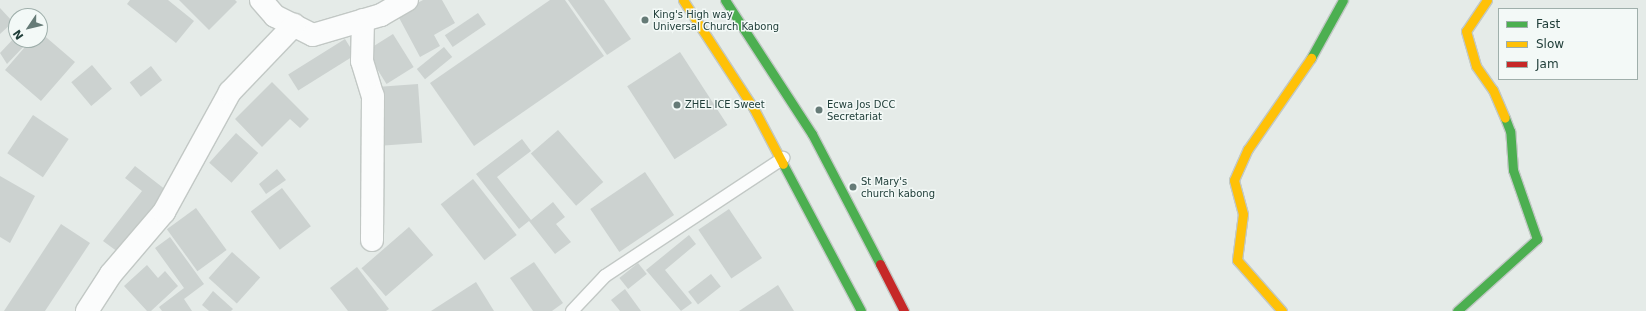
<!DOCTYPE html>
<style>
body{margin:0}
#map{position:relative;width:1646px;height:311px;overflow:hidden;background:#e5ebe8;font-family:"DejaVu Sans",sans-serif}
div>[style]{position:absolute}
.building>*{inset:0;background:#ccd2d0;transform-origin:0 0}
.roads{filter:drop-shadow(1px 0 #c2c8c5) drop-shadow(-1px 0 #c2c8c5) drop-shadow(0 1px #c2c8c5) drop-shadow(0 -1px #c2c8c5)}
.lane>*{height:12px;margin:-6px;padding:0 6px;transform-origin:6px;border-radius:6px;background:#fbfcfc}
.street>*{height:22px;margin:-11px;padding:0 11px;transform-origin:11px;border-radius:11px;background:#fbfcfc}
.fast>*{height:9px;margin:-4.5px;padding:0 4.5px;transform-origin:4.5px;border-radius:4.5px;background:#4caf50}
.slow>*{height:9px;margin:-4.5px;padding:0 4.5px;transform-origin:4.5px;border-radius:4.5px;background:#ffc107}
.jam>*{height:9px;margin:-4.5px;padding:0 4.5px;transform-origin:4.5px;border-radius:4.5px;background:#c62828}
.dots>*{width:11px;height:11px;translate:-50% -50%;box-sizing:border-box;border:2px solid #f3f9f7;border-radius:50%}
span{translate:-50% -50%;white-space:nowrap;text-align:center;line-height:1.15;-webkit-text-stroke:3px #f3f9f7;paint-order:stroke}
.poi-label{font-size:10px;color:#213f3a}
.left{translate:0 -50%;text-align:left}
.legend{position:absolute;left:1498px;top:8px;width:140px;height:72px;box-sizing:border-box;background:#f3f9f7;border:1px solid #9fafab;margin:0;padding:5px 7px;list-style:none;font-size:12px;color:#213f3a}
.legend li{display:flex;align-items:center;gap:8px;height:20px}
.legend b{width:20px;border:1px solid #9fafab}
.north{position:absolute;left:8px;top:8px;width:40px;height:40px;box-sizing:border-box;background:#f3f9f7;border:1px solid #9fafab;border-radius:50%;rotate:235deg;font-size:11px;font-weight:700;line-height:16px;text-align:center;color:#213f3a}
.north::after{content:'';display:block;margin:auto;width:14px;height:18px;background:#667b77;clip-path:polygon(50% 0,100% 100%,50% 72%,0 100%)}
</style>
<div id="map">
<div class="building">
<i style="clip-path:polygon(130px 0,168px 0,194px 21px,176px 43px,127px 4px)"></i>
<i style="clip-path:polygon(179px 0,235px 0,237px 2px,209px 30px)"></i>
<i style="clip-path:polygon(423px 0,442px 0,455px 23px,434px 35px,440px 46px,420px 57px,397px 14px)"></i>
<i style="clip-path:polygon(550px 0,565px 0,604px 56px,474px 146px,430px 83px)"></i>
<i style="clip-path:polygon(568px 0,604px 0,631px 39px,607px 55px)"></i>
<i style="clip-path:polygon(0 8px,13px 22px,0 34px)"></i>
<i style="left:478px;top:13px;width:14px;height:40px;rotate:56deg"></i>
<i style="clip-path:polygon(40px 32px,75px 62px,41px 101px,5px 70px,31px 40px,40px 40px)"></i>
<i style="left:393px;top:34px;width:39px;height:32px;rotate:58deg"></i>
<i style="clip-path:polygon(16px 36px,16px 40px,26px 44px,7px 64px,0 53px)"></i>
<i style="left:345px;top:39px;width:19px;height:67px;rotate:58deg"></i>
<i style="left:444px;top:47px;width:13px;height:35px;rotate:51deg"></i>
<i style="left:680px;top:52px;width:87px;height:63px;rotate:57deg"></i>
<i style="left:92px;top:65px;width:31px;height:27px;rotate:50deg"></i>
<i style="left:151px;top:66px;width:18px;height:27px;rotate:52deg"></i>
<i style="clip-path:polygon(272px 82px,309px 119px,300px 128px,290px 119px,262px 147px,235px 119px)"></i>
<i style="left:418px;top:84px;width:59px;height:38px;rotate:86deg"></i>
<i style="left:33px;top:115px;width:43px;height:46px;rotate:34deg"></i>
<i style="left:558px;top:130px;width:69px;height:36px;rotate:49deg"></i>
<i style="left:236px;top:133px;width:30px;height:40px;rotate:42deg"></i>
<i style="clip-path:polygon(522px 139px,531px 151px,497px 177px,531px 220px,553px 202px,565px 217px,556px 224px,571px 242px,555px 254px,529px 221px,519px 229px,476px 174px)"></i>
<i style="clip-path:polygon(135px 166px,166px 190px,118px 252px,103px 241px,142px 191px,125px 178px)"></i>
<i style="clip-path:polygon(277px 169px,286px 180px,266px 194px,259px 184px)"></i>
<i style="left:645px;top:172px;width:52px;height:66px;rotate:56deg"></i>
<i style="clip-path:polygon(0 176px,35px 196px,10px 243px,0 237px)"></i>
<i style="left:473px;top:179px;width:71px;height:41px;rotate:52deg"></i>
<i style="left:282px;top:188px;width:48px;height:39px;rotate:53deg"></i>
<i style="left:196px;top:208px;width:52px;height:36px;rotate:54deg"></i>
<i style="left:729px;top:209px;width:59px;height:37px;rotate:56deg"></i>
<i style="clip-path:polygon(61px 224px,90px 243px,45px 311px,4px 311px)"></i>
<i style="left:409px;top:227px;width:37px;height:63px;rotate:49deg"></i>
<i style="clip-path:polygon(689px 235px,696px 244px,665px 270px,692px 303px,681px 311px,646px 270px)"></i>
<i style="clip-path:polygon(170px 237px,204px 284px,184px 299px,192px 311px,162px 311px,159px 307px,184px 288px,155px 248px)"></i>
<i style="left:232px;top:252px;width:38px;height:35px;rotate:42deg"></i>
<i style="clip-path:polygon(534px 262px,563px 303px,552px 311px,533px 311px,510px 278px)"></i>
<i style="left:638px;top:263px;width:14px;height:24px;rotate:51deg"></i>
<i style="clip-path:polygon(147px 265px,158px 278px,165px 271px,178px 286px,151px 311px,147px 311px,124px 286px)"></i>
<i style="clip-path:polygon(357px 267px,389px 309px,386px 311px,348px 311px,330px 288px)"></i>
<i style="left:711px;top:274px;width:16px;height:29px;rotate:52deg"></i>
<i style="clip-path:polygon(476px 282px,494px 311px,431px 311px)"></i>
<i style="clip-path:polygon(778px 285px,794px 311px,739px 311px)"></i>
<i style="clip-path:polygon(625px 289px,641px 311px,620px 311px,611px 300px)"></i>
<i style="clip-path:polygon(213px 291px,233px 309px,231px 311px,209px 311px,202px 305px)"></i>
</div>
<div class="roads">
<div class="lane">
<i style="left:572px;top:311px;width:48px;rotate:-46.7deg"></i>
<i style="left:605px;top:276px;width:214px;rotate:-33.5deg"></i>
</div>
<div class="street">
<i style="left:261px;top:0;width:21px;rotate:49deg"></i>
<i style="left:275px;top:16px;width:42px;rotate:26.6deg"></i>
<i style="left:313px;top:35px;width:71px;rotate:-16.4deg"></i>
<i style="left:381px;top:15px;width:30px;rotate:-30deg"></i>
<i style="left:363px;top:20px;width:41px;rotate:91.4deg"></i>
<i style="left:362px;top:61px;width:37px;rotate:73deg"></i>
<i style="left:373px;top:96px;width:144px;rotate:90.4deg"></i>
<i style="left:87px;top:311px;width:44px;rotate:-57deg"></i>
<i style="left:111px;top:274px;width:82px;rotate:-49.5deg"></i>
<i style="left:164px;top:212px;width:137px;rotate:-61.2deg"></i>
<i style="left:230px;top:92px;width:93px;rotate:-46.3deg"></i>
</div>
<div class="fast">
<i style="left:725px;top:0;width:160px;rotate:57deg"></i>
<i style="left:812px;top:134px;width:147px;rotate:62.4deg"></i>
<i style="left:1311px;top:58px;width:66px;rotate:-61.1deg"></i>
<i style="left:783px;top:164px;width:166px;rotate:62deg"></i>
<i style="left:1457px;top:311px;width:108px;rotate:-42deg"></i>
<i style="left:1537px;top:239px;width:73px;rotate:-109.2deg"></i>
<i style="left:1513px;top:170px;width:39px;rotate:-94deg"></i>
<i style="left:1510px;top:131px;width:14px;rotate:-111deg"></i>
</div>
<div class="slow">
<i style="left:683px;top:0;width:130px;rotate:56.9deg"></i>
<i style="left:754px;top:109px;width:62px;rotate:62.2deg"></i>
<i style="left:1487px;top:0;width:37px;rotate:124deg"></i>
<i style="left:1466px;top:31px;width:36px;rotate:74deg"></i>
<i style="left:1476px;top:66px;width:29px;rotate:55deg"></i>
<i style="left:1493px;top:90px;width:30px;rotate:67deg"></i>
<i style="left:1282px;top:311px;width:68px;rotate:-131.4deg"></i>
<i style="left:1237px;top:260px;width:46px;rotate:-82.6deg"></i>
<i style="left:1243px;top:214px;width:35px;rotate:-105deg"></i>
<i style="left:1234px;top:180px;width:34px;rotate:-66deg"></i>
<i style="left:1248px;top:149px;width:111px;rotate:-55.3deg"></i>
</div>
<div class="jam">
<i style="left:880px;top:264px;width:53px;rotate:62.9deg"></i>
</div>
</div>
<div class="dots">
<i style="left:645px;top:20px;background:#667b77"></i>
<i style="left:677px;top:105px;background:#667b77"></i>
<i style="left:819px;top:110px;background:#667b77"></i>
<i style="left:853px;top:187px;background:#667b77"></i>
</div>
<div class="poi-label">
<span class="left" style="left:653px;top:20px">King's High way<br>Universal Church Kabong</span>
<span class="left" style="left:827px;top:110px">Ecwa Jos DCC<br>Secretariat</span>
<span class="left" style="left:685px;top:105px">ZHEL ICE Sweet</span>
<span class="left" style="left:861px;top:187px">St Mary's<br>church kabong</span>
</div>
<ul class="legend">
<li><b style="height:5px;background:#4caf50"></b>Fast</li>
<li><b style="height:5px;background:#ffc107"></b>Slow</li>
<li><b style="height:5px;background:#c62828"></b>Jam</li>
</ul>
<div class="north">N</div>
</div>
